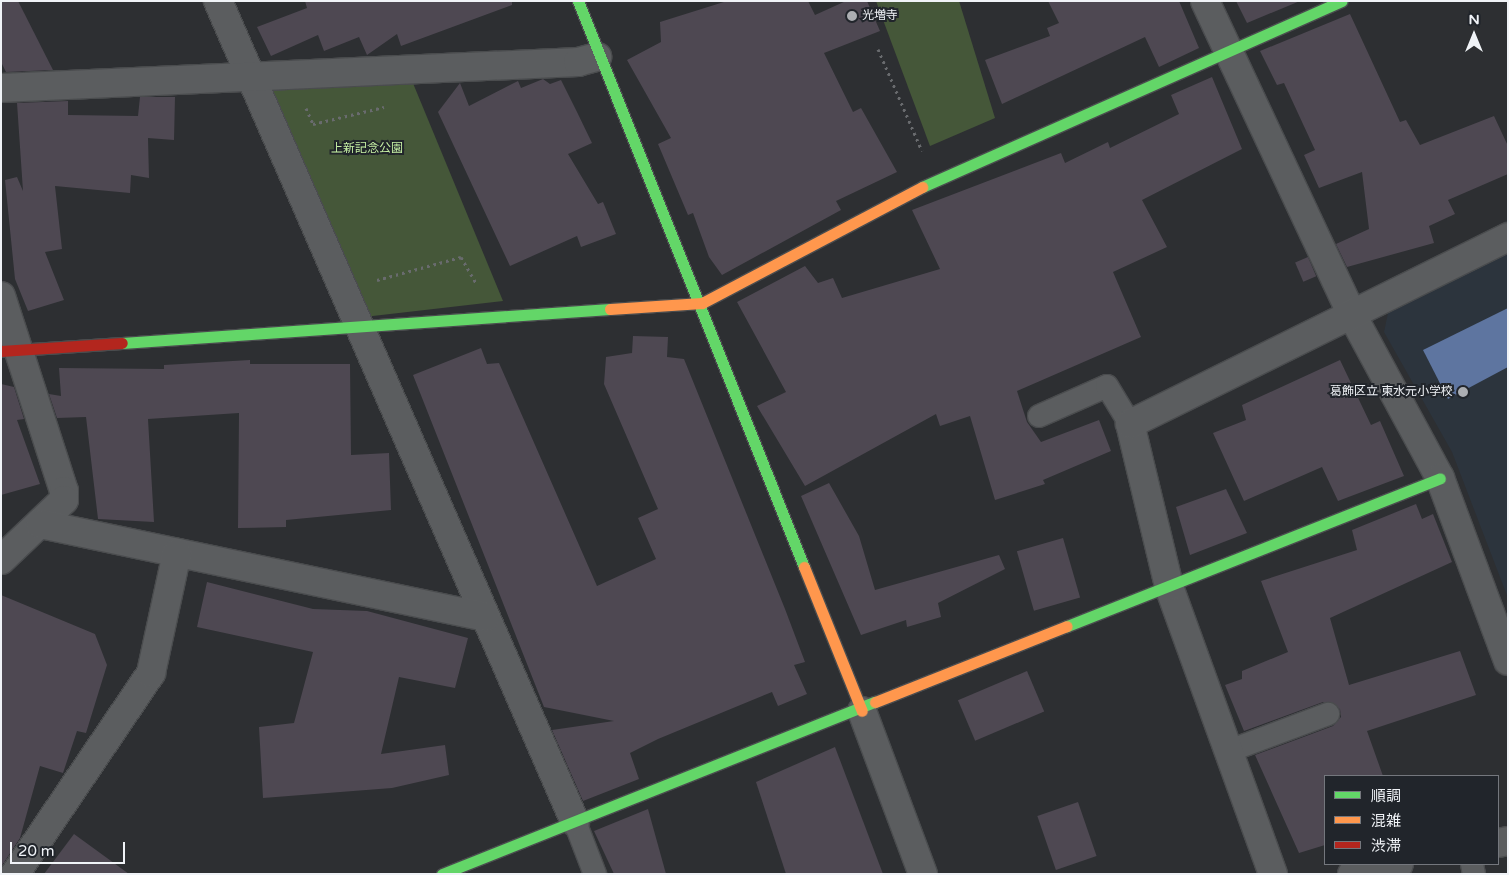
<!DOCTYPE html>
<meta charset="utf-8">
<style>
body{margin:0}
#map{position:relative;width:1509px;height:875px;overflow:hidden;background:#2d2f32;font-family:"Varela Round","Noto Sans JP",sans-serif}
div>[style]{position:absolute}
.built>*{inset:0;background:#2c343d}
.green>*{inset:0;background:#455739}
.water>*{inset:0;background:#5e75a0}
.building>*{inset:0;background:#4e4852;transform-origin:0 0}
.path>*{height:3px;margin-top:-1.5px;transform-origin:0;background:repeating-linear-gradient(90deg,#696b6e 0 2.5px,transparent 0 6.5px)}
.roads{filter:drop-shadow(1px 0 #4a4c4e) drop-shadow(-1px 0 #4a4c4e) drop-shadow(0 1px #4a4c4e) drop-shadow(0 -1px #4a4c4e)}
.lane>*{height:22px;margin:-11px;padding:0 11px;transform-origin:11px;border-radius:11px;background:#5b5d5f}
.street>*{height:28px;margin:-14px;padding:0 14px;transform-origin:14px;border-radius:14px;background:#5b5d5f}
.fast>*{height:11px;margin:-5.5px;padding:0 5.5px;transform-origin:5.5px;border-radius:5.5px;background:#63d668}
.slow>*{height:11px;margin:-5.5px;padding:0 5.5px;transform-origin:5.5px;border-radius:5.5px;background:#ff974d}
.jam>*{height:11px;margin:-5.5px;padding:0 5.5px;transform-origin:5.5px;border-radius:5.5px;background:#b3261e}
.dots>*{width:14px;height:14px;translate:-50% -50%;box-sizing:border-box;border:2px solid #21252b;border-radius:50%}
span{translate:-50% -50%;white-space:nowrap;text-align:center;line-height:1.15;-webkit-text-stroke:4px #21252b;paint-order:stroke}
.poi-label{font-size:12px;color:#f0f3f7}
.left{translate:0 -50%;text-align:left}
.right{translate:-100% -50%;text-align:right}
.park-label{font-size:12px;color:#c5efa3}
.frame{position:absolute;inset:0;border:2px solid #f0f3f7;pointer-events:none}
.legend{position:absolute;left:1324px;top:775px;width:175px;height:90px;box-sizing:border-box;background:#21252b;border:1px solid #74777d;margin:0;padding:6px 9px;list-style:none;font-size:15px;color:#f0f3f7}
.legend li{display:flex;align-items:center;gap:10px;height:25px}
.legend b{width:25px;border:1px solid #74777d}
.north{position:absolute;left:1449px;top:10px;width:50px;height:50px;-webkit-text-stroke:4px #21252b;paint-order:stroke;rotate:0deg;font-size:14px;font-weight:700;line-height:20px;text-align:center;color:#f0f3f7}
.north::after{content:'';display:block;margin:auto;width:18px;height:22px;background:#f0f3f7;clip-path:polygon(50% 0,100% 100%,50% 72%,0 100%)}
.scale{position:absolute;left:10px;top:842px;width:115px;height:22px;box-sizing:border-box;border:2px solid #f0f3f7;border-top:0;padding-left:6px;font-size:15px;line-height:18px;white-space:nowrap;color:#f0f3f7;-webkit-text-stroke:4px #21252b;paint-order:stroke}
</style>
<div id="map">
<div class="built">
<i style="clip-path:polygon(1508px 252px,1508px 598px,1452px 452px,1384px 332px,1388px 313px)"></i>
</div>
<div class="green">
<i style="clip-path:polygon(876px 1px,959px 1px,995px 118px,930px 146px)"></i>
<i style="clip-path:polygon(410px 76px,503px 301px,364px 317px,267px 84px)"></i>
</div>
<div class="water">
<i style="clip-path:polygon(1508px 308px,1508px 367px,1448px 399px,1423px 350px)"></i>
</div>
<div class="building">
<i style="clip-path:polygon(1px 1px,18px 1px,53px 70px,6px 72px,1px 62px)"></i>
<i style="clip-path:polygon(305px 1px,512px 1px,512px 5px,401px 46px,397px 34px,367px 55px,359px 37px,324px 51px,318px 35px,271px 56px,257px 27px,307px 8px)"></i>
<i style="clip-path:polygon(727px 1px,808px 1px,815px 15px,846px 1px,867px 1px,880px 31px,824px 53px,853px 112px,861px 108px,897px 172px,836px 201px,841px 210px,722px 275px,709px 257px,693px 213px,688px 215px,658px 144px,671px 138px,627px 60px,661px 42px,660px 22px)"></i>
<i style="clip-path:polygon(1048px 1px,1179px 1px,1199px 48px,1159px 67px,1145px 37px,1002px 104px,985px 60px,1050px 36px,1047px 28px,1059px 23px)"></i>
<i style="clip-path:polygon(1236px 1px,1300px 1px,1247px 23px)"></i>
<i style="clip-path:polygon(1350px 14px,1400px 122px,1406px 120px,1420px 145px,1494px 116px,1508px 146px,1508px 174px,1448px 200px,1455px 214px,1429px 226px,1434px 243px,1347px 267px,1336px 244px,1369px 229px,1362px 172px,1319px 188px,1304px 155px,1315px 150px,1284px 83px,1277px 85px,1260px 51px)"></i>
<i style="clip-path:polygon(1212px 77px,1242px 149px,1142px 200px,1167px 247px,1113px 272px,1141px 337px,1017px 391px,1027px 422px,1041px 442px,1099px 420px,1111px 451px,1043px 480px,1045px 484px,995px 500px,970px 416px,940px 426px,936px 414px,805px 486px,757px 406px,786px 392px,737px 302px,805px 266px,818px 283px,833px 278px,842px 298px,940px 269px,912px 210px,1061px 153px,1065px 163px,1108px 142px,1110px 148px,1179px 114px,1171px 95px)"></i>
<i style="clip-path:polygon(543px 79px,550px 84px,561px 80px,577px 112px,592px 143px,568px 154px,598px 204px,603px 202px,616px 234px,581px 247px,577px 236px,510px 266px,438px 112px,460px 83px,469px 106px,518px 81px,521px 88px)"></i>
<i style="clip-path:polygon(140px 97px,175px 97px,174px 140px,148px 138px,149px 178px,131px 175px,130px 193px,55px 186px,62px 249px,45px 252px,64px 300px,28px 311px,15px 279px,5px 180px,17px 177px,23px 191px,17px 103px,68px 101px,68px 115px,138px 116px)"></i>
<i style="left:1308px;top:257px;width:21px;height:14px;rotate:67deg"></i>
<i style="clip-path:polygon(633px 336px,668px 337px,667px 357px,684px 359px,785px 609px,805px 662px,794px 665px,807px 694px,778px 706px,772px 692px,658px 739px,630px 753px,639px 779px,583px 801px,552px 730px,614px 721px,544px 707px,413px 375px,481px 348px,487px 364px,499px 363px,597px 586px,656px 559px,638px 518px,658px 509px,604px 384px,606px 357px,632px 353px)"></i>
<i style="clip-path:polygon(250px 360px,250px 364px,350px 364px,351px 455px,389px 453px,391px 510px,286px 520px,286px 527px,238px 528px,239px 413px,148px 419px,154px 522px,98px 519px,86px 417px,57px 418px,49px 394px,61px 396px,59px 368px,164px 369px,164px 365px)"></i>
<i style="clip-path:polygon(1340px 360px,1371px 425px,1380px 421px,1404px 476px,1338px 501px,1322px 467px,1244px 501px,1213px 433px,1246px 420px,1242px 405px)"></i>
<i style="clip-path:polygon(1px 384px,14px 387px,24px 419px,17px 420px,40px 484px,1px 495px)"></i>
<i style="clip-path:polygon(829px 483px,859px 536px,875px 590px,999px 555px,1005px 569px,938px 603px,941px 617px,907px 627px,906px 620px,861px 635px,801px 496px)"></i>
<i style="clip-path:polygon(1226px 489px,1247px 533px,1190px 555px,1176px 507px)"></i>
<i style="clip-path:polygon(1416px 504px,1422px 519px,1433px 514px,1452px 562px,1330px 618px,1349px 685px,1460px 651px,1476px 695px,1367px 731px,1383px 776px,1325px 776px,1325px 845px,1299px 853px,1255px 755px,1333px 726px,1341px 717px,1340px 709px,1323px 702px,1244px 731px,1225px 685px,1242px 679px,1242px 671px,1288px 652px,1261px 581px,1357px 550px,1352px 530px)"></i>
<i style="left:1063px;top:538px;width:62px;height:48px;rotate:74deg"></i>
<i style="clip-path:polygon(207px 582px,313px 609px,367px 611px,468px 638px,455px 688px,399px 677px,381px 754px,445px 745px,449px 775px,392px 788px,263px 798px,259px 727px,294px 723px,313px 652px,197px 627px)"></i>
<i style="clip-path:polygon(1px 595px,95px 634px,107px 665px,86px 733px,77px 731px,63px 773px,40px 766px,20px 838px,1px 867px)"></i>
<i style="left:1027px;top:671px;width:44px;height:75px;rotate:67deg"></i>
<i style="clip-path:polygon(835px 747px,883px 874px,786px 874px,756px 782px)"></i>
<i style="left:1078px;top:802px;width:57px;height:43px;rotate:71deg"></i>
<i style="clip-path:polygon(648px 809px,666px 874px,614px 874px,594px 831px)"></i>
<i style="clip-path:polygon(74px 834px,129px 874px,44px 874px)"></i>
</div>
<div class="path">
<i style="left:878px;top:49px;width:111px;rotate:66.7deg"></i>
<i style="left:306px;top:108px;width:17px;rotate:66deg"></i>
<i style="left:313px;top:124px;width:73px;rotate:-13.5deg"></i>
<i style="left:377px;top:280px;width:87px;rotate:-15.3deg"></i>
<i style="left:461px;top:257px;width:32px;rotate:60deg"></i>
</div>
<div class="roads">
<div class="lane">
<i style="left:1039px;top:416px;width:74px;rotate:-23.8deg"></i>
<i style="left:1107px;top:386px;width:44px;rotate:58.8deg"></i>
<i style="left:1229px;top:751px;width:106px;rotate:-20.5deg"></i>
<i style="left:575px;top:822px;width:56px;rotate:69deg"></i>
<i style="left:1472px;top:864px;width:10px;rotate:79deg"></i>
</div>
<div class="street">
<i style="left:218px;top:1px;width:895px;rotate:66.5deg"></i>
<i style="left:1205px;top:1px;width:347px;rotate:64.9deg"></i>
<i style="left:1352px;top:315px;width:185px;rotate:61.6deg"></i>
<i style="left:1440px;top:478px;width:195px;rotate:69.6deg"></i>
<i style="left:1px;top:88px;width:578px;rotate:-2.58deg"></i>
<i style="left:578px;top:62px;width:20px;rotate:-15deg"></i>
<i style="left:1px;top:296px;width:205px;rotate:72.1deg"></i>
<i style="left:64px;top:491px;width:9px;rotate:90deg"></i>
<i style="left:64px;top:500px;width:87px;rotate:136.4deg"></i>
<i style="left:40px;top:524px;width:455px;rotate:11.8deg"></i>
<i style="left:862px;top:711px;width:174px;rotate:69.5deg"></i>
<i style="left:1498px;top:843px;width:10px;rotate:-11deg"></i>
<i style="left:15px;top:874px;width:243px;rotate:-55.9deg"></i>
<i style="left:151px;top:673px;width:123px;rotate:-77.8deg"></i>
<i style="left:1273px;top:874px;width:306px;rotate:-109.9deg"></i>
<i style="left:1169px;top:586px;width:167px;rotate:-103.5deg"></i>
<i style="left:1130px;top:424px;width:422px;rotate:-26.3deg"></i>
<i style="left:1352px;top:874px;width:48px;rotate:-12deg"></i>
</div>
<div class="fast">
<i style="left:578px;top:1px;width:609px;rotate:68.23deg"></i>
<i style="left:922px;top:187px;width:459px;rotate:-23.9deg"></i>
<i style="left:122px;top:343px;width:489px;rotate:-4deg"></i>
<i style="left:1067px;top:626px;width:401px;rotate:-21.6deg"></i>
<i style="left:442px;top:874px;width:466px;rotate:-21.7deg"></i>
</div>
<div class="slow">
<i style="left:610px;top:309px;width:92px;rotate:-3.7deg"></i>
<i style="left:702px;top:303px;width:249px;rotate:-27.8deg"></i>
<i style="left:804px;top:567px;width:155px;rotate:68.1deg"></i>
<i style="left:875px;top:702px;width:206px;rotate:-21.6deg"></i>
</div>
<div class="jam">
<i style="left:1px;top:351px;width:121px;rotate:-3.8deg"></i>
</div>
</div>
<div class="dots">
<i style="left:852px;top:16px;background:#acaeb2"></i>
<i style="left:1463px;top:392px;background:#acaeb2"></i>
</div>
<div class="poi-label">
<span class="left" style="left:862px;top:16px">光増寺</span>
<span class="right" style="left:1453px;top:392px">葛飾区立 東水元小学校</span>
</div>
<div class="park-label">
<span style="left:367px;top:149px">上新記念公園</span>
</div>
<div class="frame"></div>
<ul class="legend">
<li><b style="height:6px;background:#63d668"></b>順調</li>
<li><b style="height:6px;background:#ff974d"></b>混雑</li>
<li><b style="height:6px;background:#b3261e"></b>渋滞</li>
</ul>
<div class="north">N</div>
<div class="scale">20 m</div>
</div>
